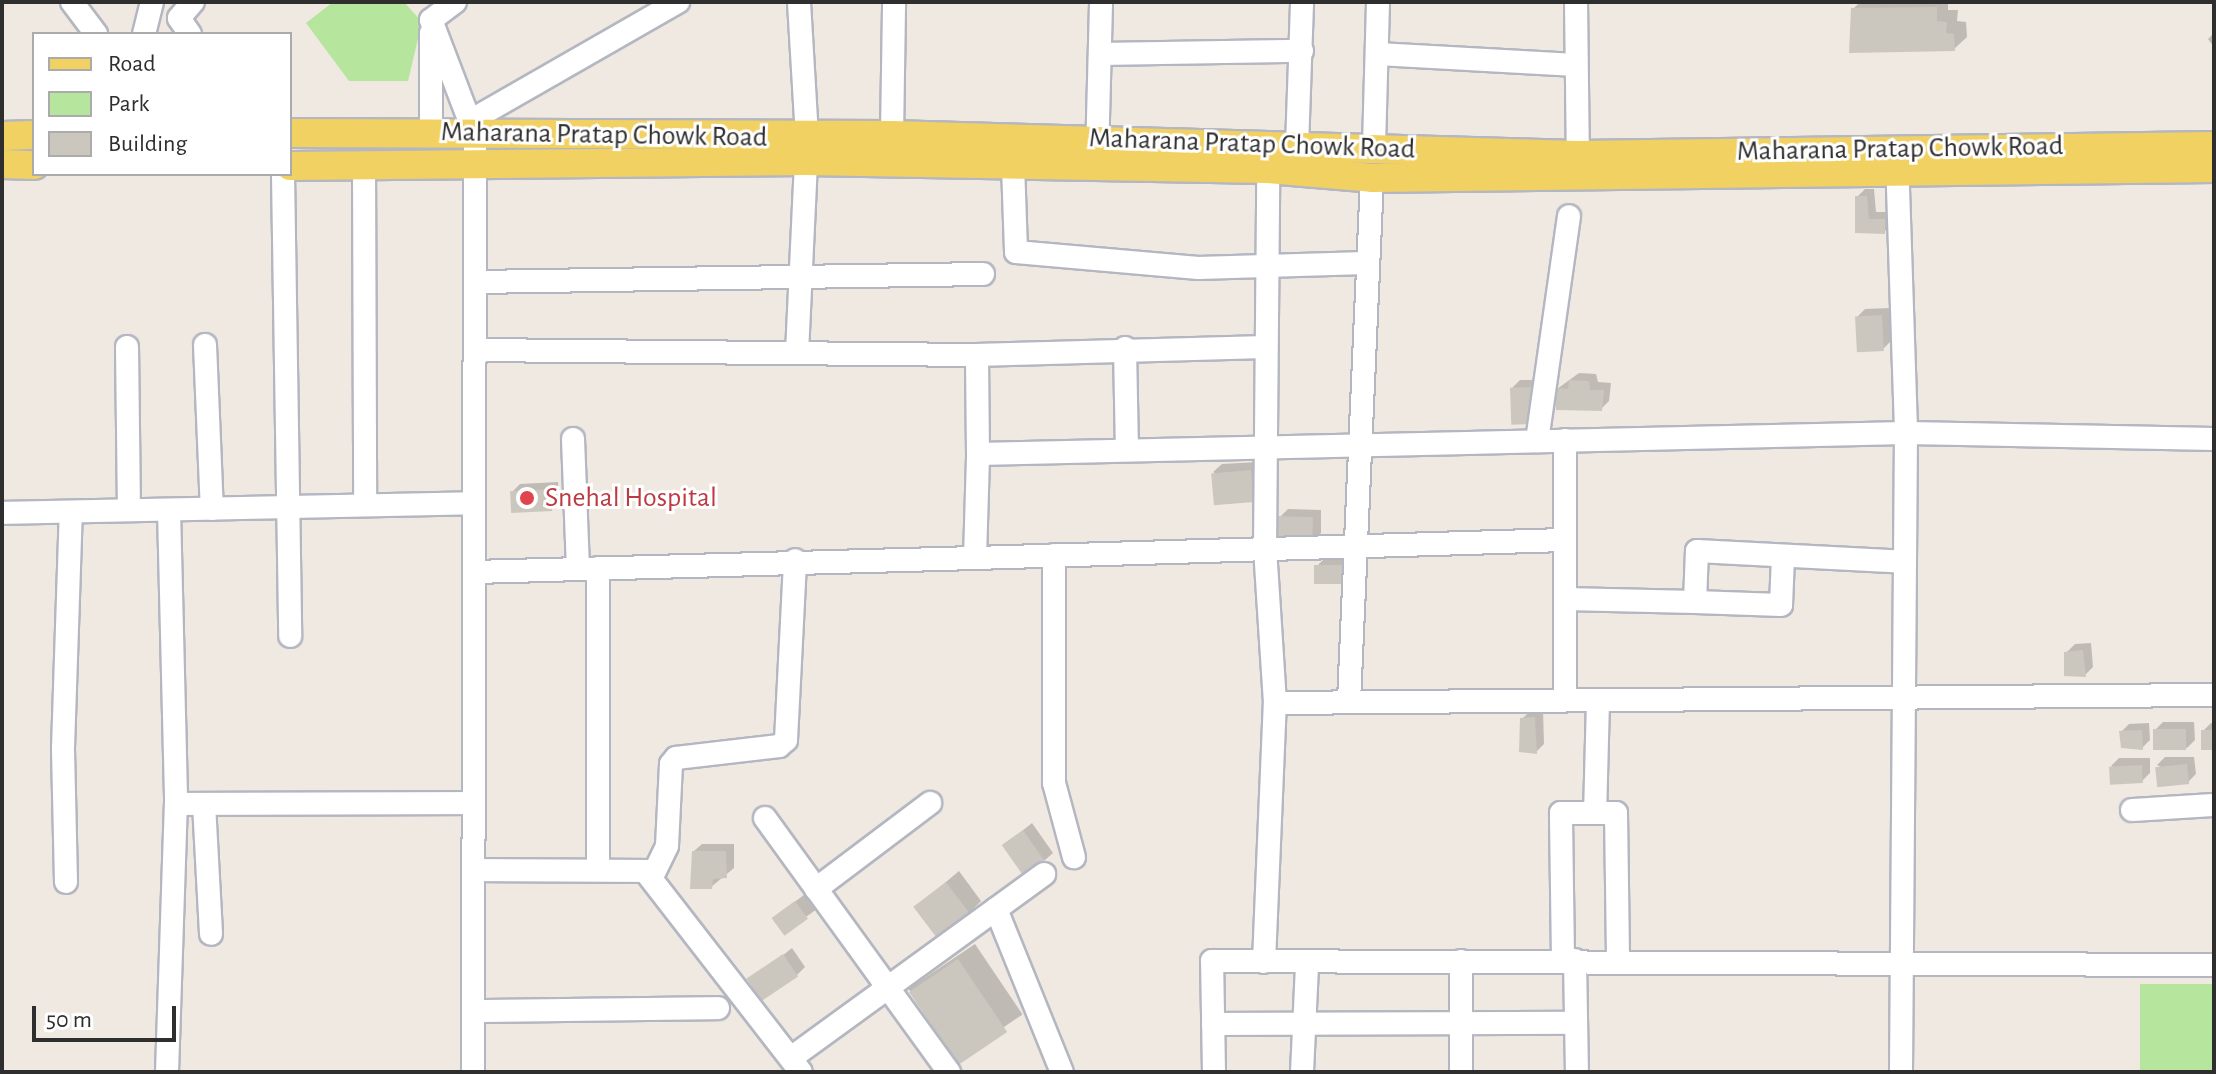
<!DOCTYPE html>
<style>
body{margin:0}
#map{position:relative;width:2216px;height:1074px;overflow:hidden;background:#efe9e1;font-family:"Alegreya Sans",sans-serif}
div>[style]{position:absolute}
.green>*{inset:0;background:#b6e59e;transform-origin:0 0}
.shadow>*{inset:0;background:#0003;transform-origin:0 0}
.building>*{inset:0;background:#cbc7bf;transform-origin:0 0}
.roads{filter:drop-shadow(2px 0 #b4b7c1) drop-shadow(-2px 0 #b4b7c1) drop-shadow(0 2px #b4b7c1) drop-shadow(0 -2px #b4b7c1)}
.minor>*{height:22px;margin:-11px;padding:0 11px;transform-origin:11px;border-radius:11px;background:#fff}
.major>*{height:28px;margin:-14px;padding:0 14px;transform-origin:14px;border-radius:14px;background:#f2d163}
.dots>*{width:22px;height:22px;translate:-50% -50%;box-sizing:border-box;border:4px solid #fff;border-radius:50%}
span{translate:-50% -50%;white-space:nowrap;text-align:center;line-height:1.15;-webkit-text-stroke:6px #fff;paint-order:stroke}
.street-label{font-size:28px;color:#2e2e2e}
.health-label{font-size:28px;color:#be3a42}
.left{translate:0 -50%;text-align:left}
.frame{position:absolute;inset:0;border:4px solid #2e2e2e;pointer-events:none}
.legend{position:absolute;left:32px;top:32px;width:260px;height:144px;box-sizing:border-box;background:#fff;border:2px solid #ababab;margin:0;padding:10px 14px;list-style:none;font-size:24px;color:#2e2e2e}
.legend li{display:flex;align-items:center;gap:16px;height:40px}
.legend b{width:40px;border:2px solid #ababab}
.scale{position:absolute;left:32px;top:1006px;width:144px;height:36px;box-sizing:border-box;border:4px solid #2e2e2e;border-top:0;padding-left:10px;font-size:24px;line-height:28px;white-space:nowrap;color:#2e2e2e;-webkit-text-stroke:6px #fff;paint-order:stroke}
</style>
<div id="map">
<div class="green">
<i style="clip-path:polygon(333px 2px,404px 2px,422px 22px,408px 81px,349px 81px,306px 23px)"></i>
<i style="left:2214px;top:984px;width:88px;height:74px;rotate:90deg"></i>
</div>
<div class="shadow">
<i style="clip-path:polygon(1860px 2px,1948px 2px,1948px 10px,1958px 10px,1957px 21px,1966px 22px,1967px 37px,1954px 49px,1853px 9px)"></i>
<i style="clip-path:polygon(2214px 33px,2214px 47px,2208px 39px)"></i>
<i style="clip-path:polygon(1865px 189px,1874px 189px,1876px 212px,1893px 212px,1892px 224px,1884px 232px,1857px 231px,1857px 197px)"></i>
<i style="clip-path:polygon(1890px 308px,1891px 341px,1883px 349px,1857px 317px,1865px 309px)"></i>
<i style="clip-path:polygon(1579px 373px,1596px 374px,1598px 382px,1611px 383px,1609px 401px,1601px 409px,1557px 389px)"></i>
<i style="clip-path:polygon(1520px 380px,1539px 380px,1541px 414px,1512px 388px)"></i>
<i style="clip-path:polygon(1258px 462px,1261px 492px,1253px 500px,1213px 472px,1222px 464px)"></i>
<i style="clip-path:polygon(558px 482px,559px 501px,551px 509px,512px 492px,520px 484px)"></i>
<i style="clip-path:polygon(1288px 509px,1321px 510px,1321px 533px,1313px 541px,1280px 517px)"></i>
<i style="clip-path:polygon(1356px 558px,1356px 573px,1316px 567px,1324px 559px)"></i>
<i style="clip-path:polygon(2091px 643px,2093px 667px,2085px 675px,2066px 653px,2075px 644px)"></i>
<i style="clip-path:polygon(1543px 710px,1544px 744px,1536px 752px,1522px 719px,1530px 711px)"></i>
<i style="clip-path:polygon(2163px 722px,2194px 722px,2195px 740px,2187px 748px,2155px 730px)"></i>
<i style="clip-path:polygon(2149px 723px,2150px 740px,2142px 748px,2121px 732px,2129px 724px)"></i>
<i style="clip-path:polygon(2211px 723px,2214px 723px,2214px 748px,2203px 731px)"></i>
<i style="clip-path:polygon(2165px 757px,2194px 757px,2196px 774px,2188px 782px,2157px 765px)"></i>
<i style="clip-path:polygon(2119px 758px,2150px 758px,2150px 773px,2142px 781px,2111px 766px)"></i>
<i style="clip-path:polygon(1032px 823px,1053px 853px,1027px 876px,1013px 838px)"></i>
<i style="clip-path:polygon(702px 844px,734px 844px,734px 868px,711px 887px,693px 852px)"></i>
<i style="clip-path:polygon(959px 871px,981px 901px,969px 913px,915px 908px)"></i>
<i style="left:804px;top:895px;width:19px;height:38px;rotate:54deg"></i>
<i style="left:975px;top:944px;width:85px;height:80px;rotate:56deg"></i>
<i style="clip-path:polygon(792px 948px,805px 967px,797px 975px,759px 974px)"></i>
</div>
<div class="building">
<i style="clip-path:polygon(1937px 7px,1937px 21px,1947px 22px,1946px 33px,1954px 34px,1955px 51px,1849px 53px,1851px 8px)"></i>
<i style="clip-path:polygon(1855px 196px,1867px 196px,1869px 219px,1885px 219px,1885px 234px,1855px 233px)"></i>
<i style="left:1882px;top:315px;width:36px;height:27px;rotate:87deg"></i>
<i style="clip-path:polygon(1569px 380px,1589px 381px,1590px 390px,1604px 390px,1602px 411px,1556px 410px,1555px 388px,1568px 389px)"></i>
<i style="left:1532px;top:387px;width:37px;height:22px;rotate:88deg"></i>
<i style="left:1251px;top:470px;width:32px;height:40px;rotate:85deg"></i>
<i style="left:551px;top:489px;width:22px;height:41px;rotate:87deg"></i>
<i style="left:1278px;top:516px;width:35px;height:25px;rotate:2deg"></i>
<i style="left:1349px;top:565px;width:19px;height:35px;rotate:90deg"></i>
<i style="clip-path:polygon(2083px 650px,2086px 677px,2064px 676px,2064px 652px)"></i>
<i style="clip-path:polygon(1535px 717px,1537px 754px,1519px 752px,1520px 718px)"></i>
<i style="left:2153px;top:729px;width:33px;height:21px"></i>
<i style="clip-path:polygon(2142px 730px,2143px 750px,2121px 748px,2119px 731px)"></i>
<i style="left:2201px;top:730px;width:13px;height:20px"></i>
<i style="left:2187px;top:764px;width:20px;height:32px;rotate:84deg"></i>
<i style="left:2142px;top:765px;width:18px;height:33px;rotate:87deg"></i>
<i style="left:1023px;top:830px;width:40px;height:26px;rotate:55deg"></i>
<i style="clip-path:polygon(692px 851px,726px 851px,727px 878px,713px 879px,712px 889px,690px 889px)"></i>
<i style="left:946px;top:882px;width:40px;height:41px;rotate:53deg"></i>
<i style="left:795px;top:901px;width:22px;height:29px;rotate:54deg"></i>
<i style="left:783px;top:954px;width:27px;height:44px;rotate:56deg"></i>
<i style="left:958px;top:959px;width:88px;height:59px;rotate:56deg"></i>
</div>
<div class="roads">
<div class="minor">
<i style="left:72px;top:2px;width:40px;rotate:53deg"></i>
<i style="left:1576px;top:2px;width:153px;rotate:89.3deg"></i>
<i style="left:431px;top:20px;width:123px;rotate:69.1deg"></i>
<i style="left:475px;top:135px;width:937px;rotate:90.12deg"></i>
<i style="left:431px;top:20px;width:30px;rotate:-37deg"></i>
<i style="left:431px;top:33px;width:100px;rotate:90deg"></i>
<i style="left:144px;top:34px;width:33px;rotate:-76deg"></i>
<i style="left:190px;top:34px;width:19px;rotate:-125deg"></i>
<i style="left:179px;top:18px;width:21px;rotate:-49deg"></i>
<i style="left:1100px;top:54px;width:202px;rotate:-0.9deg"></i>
<i style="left:1378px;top:54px;width:198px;rotate:3.2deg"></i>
<i style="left:470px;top:121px;width:240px;rotate:-29.8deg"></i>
<i style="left:892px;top:135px;width:133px;rotate:-89.1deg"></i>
<i style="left:1374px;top:146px;width:144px;rotate:-88.4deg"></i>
<i style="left:1297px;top:147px;width:145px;rotate:-88deg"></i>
<i style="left:1097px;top:157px;width:155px;rotate:-88.5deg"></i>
<i style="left:1897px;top:158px;width:275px;rotate:88.1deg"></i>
<i style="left:1906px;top:433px;width:639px;rotate:90.45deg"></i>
<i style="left:364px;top:163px;width:342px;rotate:89.8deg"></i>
<i style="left:1013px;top:165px;width:87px;rotate:88deg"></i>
<i style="left:1016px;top:252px;width:183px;rotate:5deg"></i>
<i style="left:1198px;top:268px;width:168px;rotate:-1.7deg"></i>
<i style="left:283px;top:174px;width:462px;rotate:89.1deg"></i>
<i style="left:475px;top:282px;width:508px;rotate:-0.9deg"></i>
<i style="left:205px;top:345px;width:164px;rotate:87.6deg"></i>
<i style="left:127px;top:347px;width:163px;rotate:89.3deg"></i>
<i style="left:1125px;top:348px;width:102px;rotate:88.9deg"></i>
<i style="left:797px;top:353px;width:216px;rotate:-87.3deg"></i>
<i style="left:807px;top:137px;width:135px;rotate:-93.4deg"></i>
<i style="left:977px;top:355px;width:287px;rotate:-1.6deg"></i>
<i style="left:573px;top:439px;width:129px;rotate:87.8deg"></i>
<i style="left:1537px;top:441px;width:227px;rotate:-81.9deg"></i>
<i style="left:978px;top:454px;width:928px;rotate:-1.3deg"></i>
<i style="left:1906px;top:433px;width:308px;rotate:1.1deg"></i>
<i style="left:169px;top:510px;width:294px;rotate:88.6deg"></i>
<i style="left:176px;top:804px;width:298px;rotate:-0.2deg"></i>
<i style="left:2px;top:513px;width:472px;rotate:-1.2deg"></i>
<i style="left:1054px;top:555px;width:228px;rotate:90deg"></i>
<i style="left:1054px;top:783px;width:77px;rotate:74.9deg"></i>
<i style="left:975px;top:558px;width:590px;rotate:-1.75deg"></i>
<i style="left:598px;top:568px;width:300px;rotate:90deg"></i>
<i style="left:474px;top:572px;width:501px;rotate:-1.6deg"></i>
<i style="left:975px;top:558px;width:104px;rotate:-88.3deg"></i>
<i style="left:978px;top:454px;width:99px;rotate:-90.6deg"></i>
<i style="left:977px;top:355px;width:502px;rotate:-179.43deg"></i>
<i style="left:1565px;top:599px;width:130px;rotate:1.3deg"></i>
<i style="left:1695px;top:602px;width:51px;rotate:-87.8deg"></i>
<i style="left:1697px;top:551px;width:207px;rotate:3deg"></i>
<i style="left:1695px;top:602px;width:86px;rotate:2deg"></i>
<i style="left:1781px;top:605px;width:48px;rotate:-87.6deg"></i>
<i style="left:1565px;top:700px;width:260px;rotate:-90deg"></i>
<i style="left:1349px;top:701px;width:524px;rotate:-87.48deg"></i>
<i style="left:1598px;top:701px;width:112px;rotate:91.5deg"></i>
<i style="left:1595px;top:813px;width:21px"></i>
<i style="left:1616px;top:813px;width:146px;rotate:89.2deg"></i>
<i style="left:1275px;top:703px;width:939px;rotate:-0.49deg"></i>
<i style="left:204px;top:804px;width:130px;rotate:86.9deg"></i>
<i style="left:2132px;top:810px;width:82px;rotate:-3.5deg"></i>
<i style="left:765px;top:818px;width:314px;rotate:54.1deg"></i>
<i style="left:474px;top:870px;width:171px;rotate:0.3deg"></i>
<i style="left:645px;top:871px;width:254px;rotate:52.2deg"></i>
<i style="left:652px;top:877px;width:34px;rotate:-64deg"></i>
<i style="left:667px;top:846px;width:82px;rotate:-87.2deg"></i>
<i style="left:671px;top:764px;width:8px;rotate:-50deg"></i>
<i style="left:676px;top:758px;width:104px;rotate:-6.6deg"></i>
<i style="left:779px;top:746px;width:9px;rotate:-41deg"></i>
<i style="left:786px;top:740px;width:180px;rotate:-87.1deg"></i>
<i style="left:66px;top:882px;width:134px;rotate:-91.3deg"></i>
<i style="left:63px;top:748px;width:236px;rotate:-88.1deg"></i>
<i style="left:816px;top:889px;width:143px;rotate:-37deg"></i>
<i style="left:996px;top:909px;width:176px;rotate:68deg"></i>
<i style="left:1563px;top:960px;width:147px;rotate:-90.8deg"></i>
<i style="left:1561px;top:813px;width:34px"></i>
<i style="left:1575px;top:960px;width:112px;rotate:89deg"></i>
<i style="left:1461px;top:961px;width:111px;rotate:90deg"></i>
<i style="left:1264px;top:962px;width:259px;rotate:-87.6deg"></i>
<i style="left:1275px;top:703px;width:154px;rotate:-93.7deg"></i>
<i style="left:1265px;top:549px;width:380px;rotate:-89.5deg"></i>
<i style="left:474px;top:1011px;width:244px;rotate:-0.7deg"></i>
<i style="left:1213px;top:1024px;width:363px;rotate:-0.2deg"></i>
<i style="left:791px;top:1058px;width:313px;rotate:-36deg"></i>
<i style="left:167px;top:1072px;width:268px;rotate:-88.1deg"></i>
<i style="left:1214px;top:1072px;width:111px;rotate:-91deg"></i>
<i style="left:1212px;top:961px;width:1002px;rotate:0.23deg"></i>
<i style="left:1302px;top:1072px;width:108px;rotate:-87.3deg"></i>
</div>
<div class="major">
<i style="left:290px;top:133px;width:602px;rotate:0.19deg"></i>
<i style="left:892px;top:135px;width:686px;rotate:1.67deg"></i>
<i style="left:1578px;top:155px;width:636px;rotate:-0.81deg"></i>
<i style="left:2px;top:136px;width:32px;rotate:-2deg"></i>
<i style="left:2px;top:164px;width:32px;rotate:2deg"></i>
<i style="left:290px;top:166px;width:516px;rotate:-0.56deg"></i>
<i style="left:806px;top:161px;width:462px;rotate:1deg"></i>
<i style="left:1268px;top:169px;width:104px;rotate:4.9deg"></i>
<i style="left:1372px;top:178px;width:842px;rotate:-0.68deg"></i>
</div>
</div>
<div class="dots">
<i style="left:527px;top:498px;background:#e0444e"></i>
</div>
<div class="street-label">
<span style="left:604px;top:135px;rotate:1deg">Maharana Pratap Chowk Road</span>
<span style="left:1252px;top:144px;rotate:2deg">Maharana Pratap Chowk Road</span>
<span style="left:1900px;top:149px;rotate:-1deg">Maharana Pratap Chowk Road</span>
</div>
<div class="health-label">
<span class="left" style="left:545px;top:498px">Snehal Hospital</span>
</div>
<div class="frame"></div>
<ul class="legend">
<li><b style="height:10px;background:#f2d163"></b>Road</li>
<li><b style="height:22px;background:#b6e59e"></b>Park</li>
<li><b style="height:22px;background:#cbc7bf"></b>Building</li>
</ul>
<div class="scale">50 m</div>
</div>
